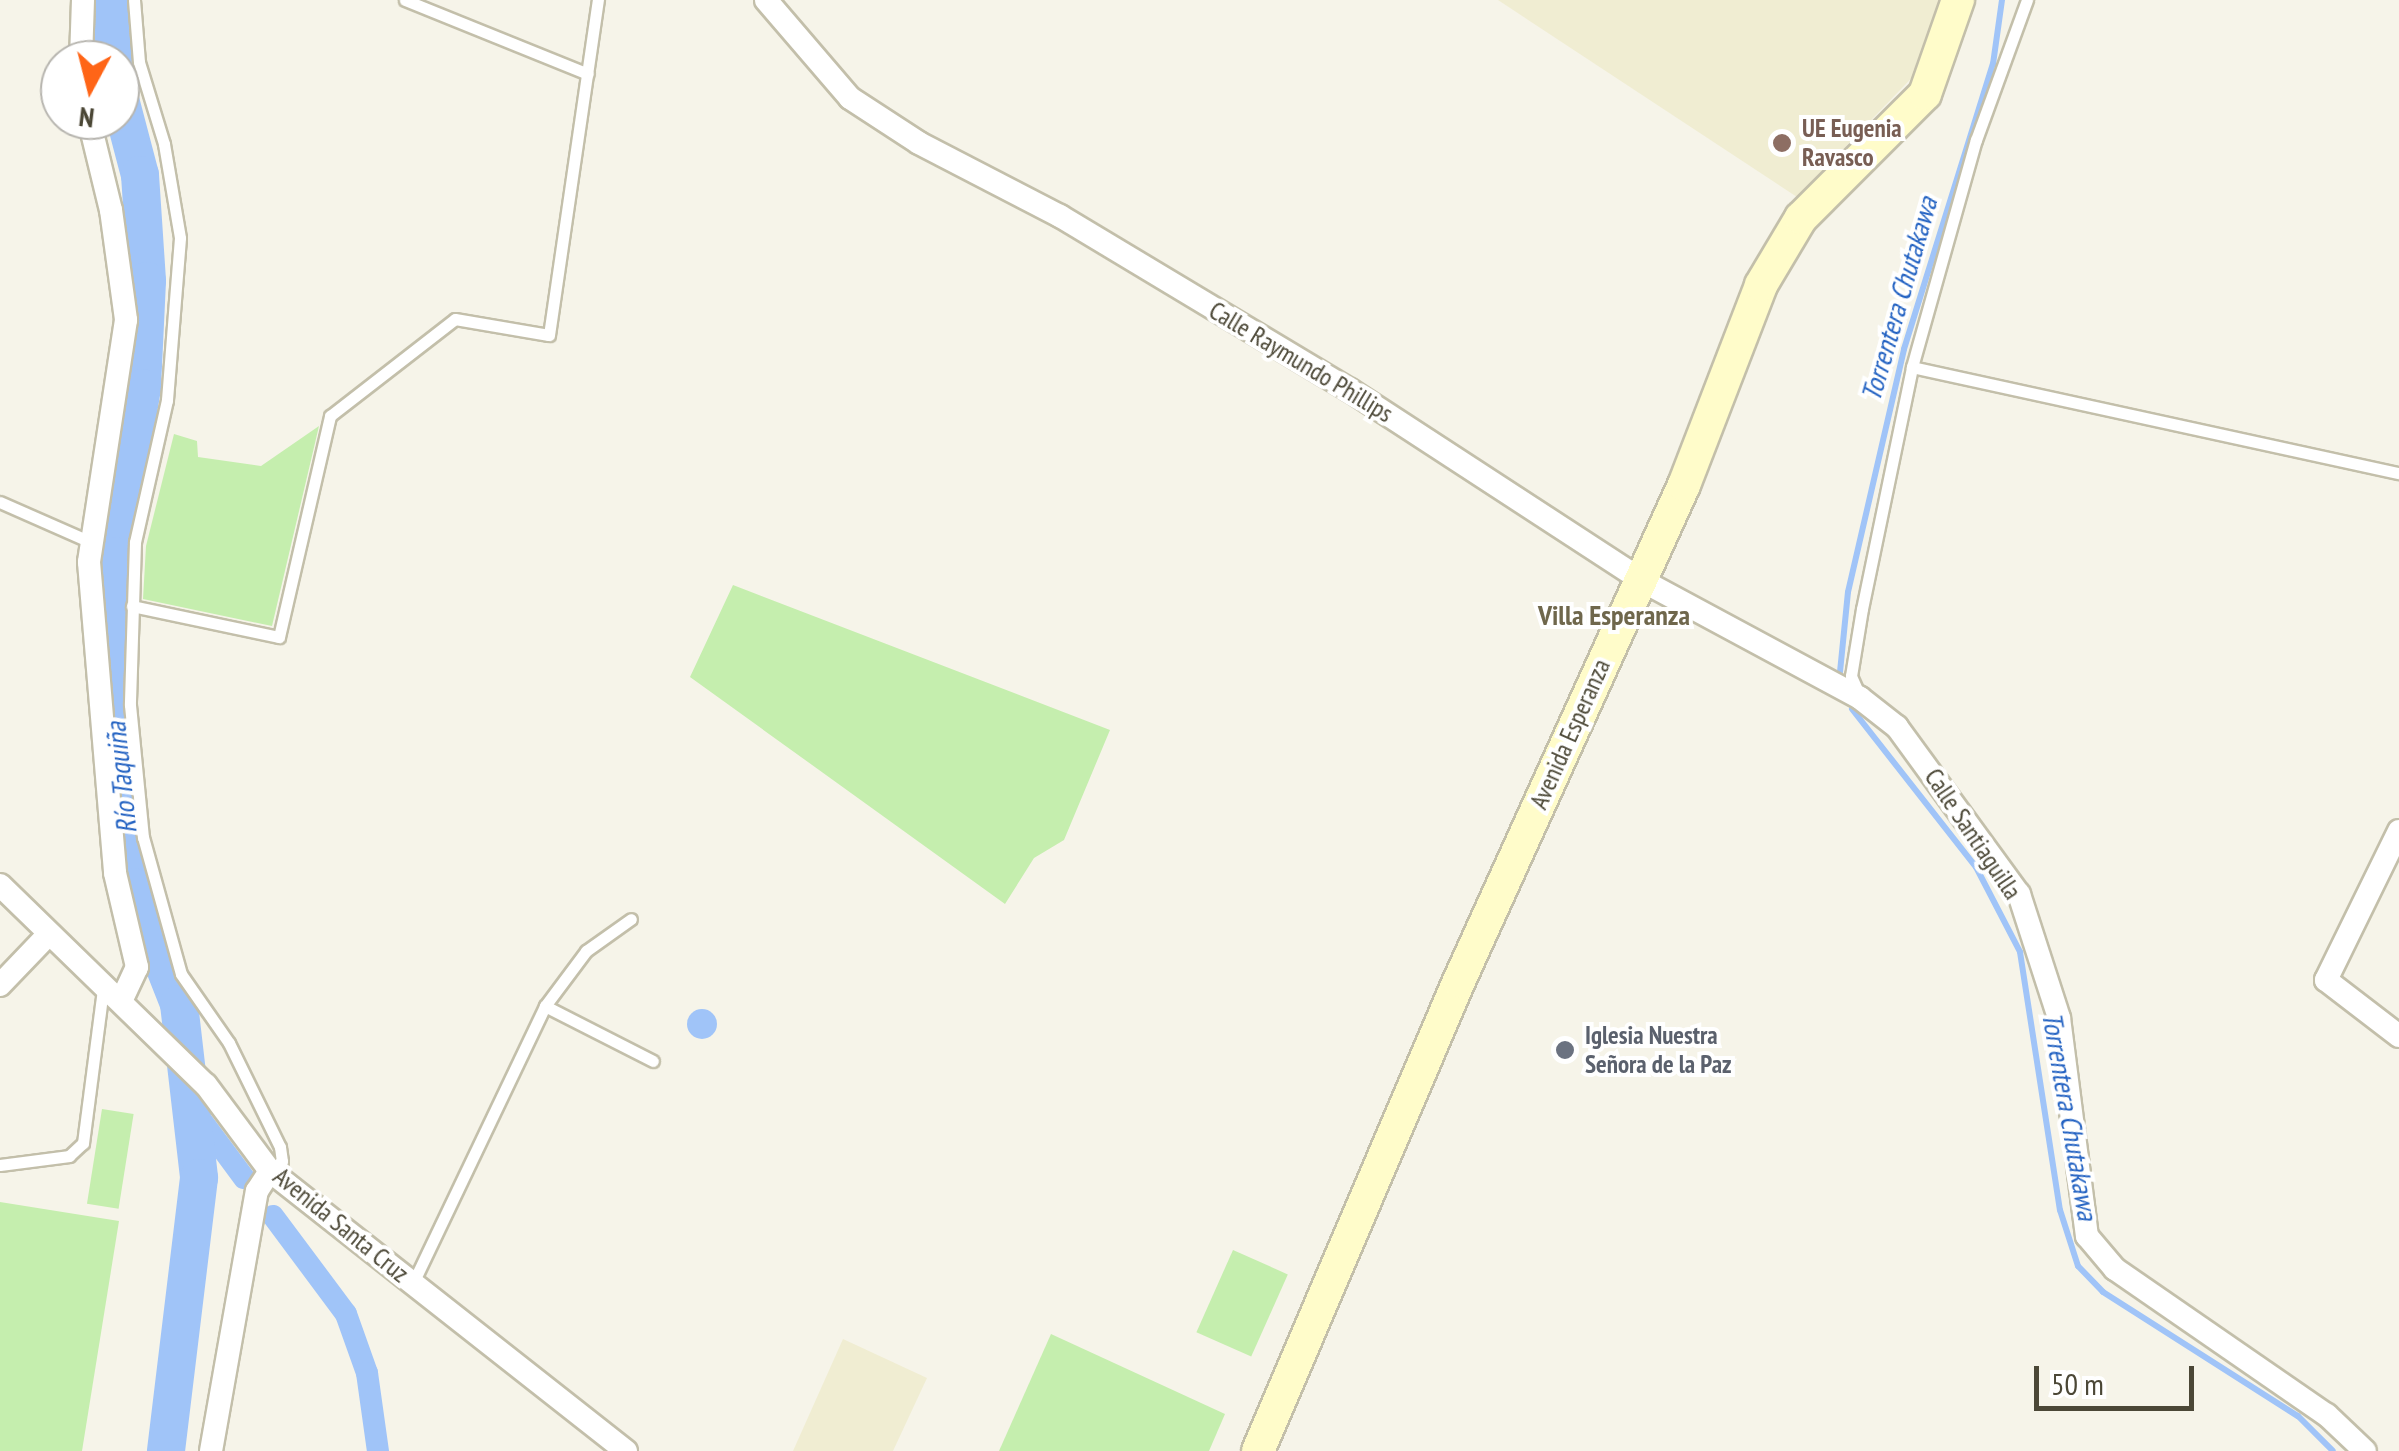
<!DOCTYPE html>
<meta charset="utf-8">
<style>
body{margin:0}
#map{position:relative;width:2399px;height:1451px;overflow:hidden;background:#f6f4e9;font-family:"PT Sans Narrow",sans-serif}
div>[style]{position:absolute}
.education>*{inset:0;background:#f0edd2}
.green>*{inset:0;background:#c5eeae;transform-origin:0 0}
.water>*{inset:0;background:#a0c4f8}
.round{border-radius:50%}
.stream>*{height:6px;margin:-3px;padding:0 3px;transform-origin:3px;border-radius:3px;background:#a0c4f8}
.canal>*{height:22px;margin:-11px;padding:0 11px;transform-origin:11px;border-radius:11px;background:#a0c4f8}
.river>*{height:38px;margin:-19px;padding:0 19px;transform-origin:19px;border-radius:19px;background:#a0c4f8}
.roads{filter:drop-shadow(2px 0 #c3bfaa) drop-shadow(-2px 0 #c3bfaa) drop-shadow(0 2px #c3bfaa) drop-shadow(0 -2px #c3bfaa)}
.lane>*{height:11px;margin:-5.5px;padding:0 5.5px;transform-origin:5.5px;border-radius:5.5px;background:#fff}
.street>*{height:22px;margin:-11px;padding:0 11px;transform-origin:11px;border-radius:11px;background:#fff}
.secondary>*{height:32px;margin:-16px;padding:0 16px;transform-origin:16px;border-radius:16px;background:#fffcca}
.dots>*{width:28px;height:28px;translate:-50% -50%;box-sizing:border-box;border:5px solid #fff;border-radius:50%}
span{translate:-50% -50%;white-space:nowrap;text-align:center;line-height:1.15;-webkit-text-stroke:8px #fff;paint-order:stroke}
.education-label{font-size:25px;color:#785e54;font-weight:700}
.left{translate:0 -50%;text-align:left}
.street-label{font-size:25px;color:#4b4736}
.worship-label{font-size:25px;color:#5b616d;font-weight:700}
.water-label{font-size:28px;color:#2362c2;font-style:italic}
.neighbourhood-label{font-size:28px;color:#6f674c;font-weight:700}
.north{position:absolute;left:40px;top:40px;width:100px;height:100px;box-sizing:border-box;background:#fff;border:2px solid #b7b5af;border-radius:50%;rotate:187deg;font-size:28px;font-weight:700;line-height:40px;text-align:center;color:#4b4736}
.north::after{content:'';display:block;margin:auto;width:35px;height:45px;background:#ff6517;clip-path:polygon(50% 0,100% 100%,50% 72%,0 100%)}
.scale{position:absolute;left:2034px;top:1366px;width:160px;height:45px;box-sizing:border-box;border:5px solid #4b4736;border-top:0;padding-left:12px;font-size:30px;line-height:35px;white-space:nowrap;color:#4b4736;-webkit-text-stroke:8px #fff;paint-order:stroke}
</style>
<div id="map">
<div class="education">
<i style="clip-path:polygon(1498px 0,1947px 0,1928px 61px,1797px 197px)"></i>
<i style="clip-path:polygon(843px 1339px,927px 1378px,893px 1451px,793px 1451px)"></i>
</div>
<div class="green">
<i style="clip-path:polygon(319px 426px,272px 626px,143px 599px,146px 546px,174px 434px,197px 441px,198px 457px,261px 466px)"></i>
<i style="clip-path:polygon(733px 585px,1110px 730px,1064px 840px,1034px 858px,1005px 904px,690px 677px)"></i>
<i style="left:102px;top:1109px;width:32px;height:96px;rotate:9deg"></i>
<i style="clip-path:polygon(0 1202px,119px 1221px,82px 1451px,0 1451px)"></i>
<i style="left:1233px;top:1250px;width:60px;height:90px;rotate:24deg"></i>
<i style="clip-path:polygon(1051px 1334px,1225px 1414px,1209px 1451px,999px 1451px)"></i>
</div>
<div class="water">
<i class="round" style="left:687px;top:1009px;width:30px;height:30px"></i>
</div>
<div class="stream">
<i style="left:1840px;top:672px;width:80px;rotate:-84.3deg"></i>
<i style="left:1848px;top:592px;width:249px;rotate:-77deg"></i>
<i style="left:1904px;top:349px;width:299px;rotate:-72.7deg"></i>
<i style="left:1993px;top:64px;width:65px;rotate:-82deg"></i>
<i style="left:1852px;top:709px;width:201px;rotate:51.9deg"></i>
<i style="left:1976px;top:867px;width:96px;rotate:62.6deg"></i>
<i style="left:2020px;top:952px;width:261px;rotate:81.2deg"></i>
<i style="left:2060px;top:1210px;width:59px;rotate:72.2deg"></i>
<i style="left:2078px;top:1266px;width:36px;rotate:46deg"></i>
<i style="left:2103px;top:1292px;width:231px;rotate:32.5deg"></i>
<i style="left:2298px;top:1416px;width:49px;rotate:45deg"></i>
</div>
<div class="canal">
<i style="left:190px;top:1105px;width:91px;rotate:53.5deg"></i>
<i style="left:273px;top:1216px;width:122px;rotate:53.3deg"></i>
<i style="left:346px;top:1314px;width:63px;rotate:70.4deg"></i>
<i style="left:367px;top:1373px;width:79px;rotate:82deg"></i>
</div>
<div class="river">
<i style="left:111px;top:0;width:60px;rotate:88.1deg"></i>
<i style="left:120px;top:99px;width:79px;rotate:75.3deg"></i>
<i style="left:140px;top:175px;width:106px;rotate:86.2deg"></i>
<i style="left:147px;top:281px;width:107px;rotate:92.7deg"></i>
<i style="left:142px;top:388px;width:170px;rotate:99.5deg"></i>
<i style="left:114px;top:556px;width:182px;rotate:90deg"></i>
<i style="left:114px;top:738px;width:150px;rotate:82.7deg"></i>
<i style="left:133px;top:887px;width:126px;rotate:68.5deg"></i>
<i style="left:179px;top:1004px;width:175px;rotate:83.4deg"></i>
<i style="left:199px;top:1178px;width:275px;rotate:96.9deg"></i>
</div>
<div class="roads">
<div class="lane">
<i style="left:134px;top:0;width:62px;rotate:85.4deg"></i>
<i style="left:139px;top:62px;width:86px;rotate:73deg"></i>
<i style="left:164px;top:144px;width:95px;rotate:80.3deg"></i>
<i style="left:180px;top:238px;width:163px;rotate:94.6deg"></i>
<i style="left:167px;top:400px;width:146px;rotate:102.7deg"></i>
<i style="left:135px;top:542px;width:163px;rotate:91.8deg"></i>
<i style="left:130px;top:705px;width:133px;rotate:84.4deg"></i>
<i style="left:143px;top:837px;width:142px;rotate:74.5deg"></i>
<i style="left:181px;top:974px;width:84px;rotate:55.2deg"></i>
<i style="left:229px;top:1043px;width:116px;rotate:63.9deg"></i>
<i style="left:280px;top:1147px;width:14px;rotate:82deg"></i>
<i style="left:282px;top:1161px;width:16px;rotate:140deg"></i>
<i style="left:405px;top:0;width:197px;rotate:22deg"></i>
<i style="left:1912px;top:367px;width:498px;rotate:12.3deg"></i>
<i style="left:0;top:502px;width:102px;rotate:23.8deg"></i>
<i style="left:132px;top:606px;width:150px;rotate:11.9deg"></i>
<i style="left:279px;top:637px;width:227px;rotate:-77deg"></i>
<i style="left:330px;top:416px;width:158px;rotate:-37.8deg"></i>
<i style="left:455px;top:319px;width:95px;rotate:9.7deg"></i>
<i style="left:549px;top:335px;width:339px;rotate:-81.7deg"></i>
<i style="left:1859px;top:694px;width:20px;rotate:-114deg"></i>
<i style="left:1851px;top:676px;width:68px;rotate:-80.7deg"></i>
<i style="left:1862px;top:609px;width:247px;rotate:-78.3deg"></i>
<i style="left:1912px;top:367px;width:236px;rotate:-74.3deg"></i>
<i style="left:1976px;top:140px;width:149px;rotate:-70deg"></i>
<i style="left:545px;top:1006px;width:121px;rotate:27deg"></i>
<i style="left:0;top:1165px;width:70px;rotate:-7.4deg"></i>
<i style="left:69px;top:1156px;width:19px;rotate:-43deg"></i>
<i style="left:83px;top:1143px;width:156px;rotate:-82.6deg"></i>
<i style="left:413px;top:1283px;width:307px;rotate:-64.5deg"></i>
<i style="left:545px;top:1006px;width:69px;rotate:-53.3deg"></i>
<i style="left:586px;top:951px;width:55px;rotate:-35.4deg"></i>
</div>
<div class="street">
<i style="left:766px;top:0;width:129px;rotate:49.4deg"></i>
<i style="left:850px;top:98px;width:82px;rotate:33.1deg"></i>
<i style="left:919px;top:143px;width:159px;rotate:27.4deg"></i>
<i style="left:1060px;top:216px;width:338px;rotate:31deg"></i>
<i style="left:1350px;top:390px;width:348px;rotate:33.1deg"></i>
<i style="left:1641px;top:580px;width:249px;rotate:28.3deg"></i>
<i style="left:1860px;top:698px;width:47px;rotate:38.1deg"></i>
<i style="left:1897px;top:727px;width:207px;rotate:53.9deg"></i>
<i style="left:2019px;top:894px;width:130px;rotate:72.1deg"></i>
<i style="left:2059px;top:1018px;width:220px;rotate:82.7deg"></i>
<i style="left:2087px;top:1236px;width:43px;rotate:49.7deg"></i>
<i style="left:2115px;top:1269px;width:257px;rotate:34.6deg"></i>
<i style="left:2327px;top:1415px;width:52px;rotate:43.5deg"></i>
<i style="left:81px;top:60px;width:60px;rotate:-88.1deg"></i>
<i style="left:89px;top:120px;width:93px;rotate:76.3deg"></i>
<i style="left:111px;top:210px;width:111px;rotate:82.2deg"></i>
<i style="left:126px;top:320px;width:245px;rotate:98.7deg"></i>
<i style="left:89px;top:562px;width:312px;rotate:85.2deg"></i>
<i style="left:115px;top:873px;width:97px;rotate:76.8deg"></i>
<i style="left:137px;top:967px;width:38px;rotate:115deg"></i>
<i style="left:2399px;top:831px;width:166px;rotate:116.1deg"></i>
<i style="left:2326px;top:980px;width:92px;rotate:37.5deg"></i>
<i style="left:0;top:885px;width:287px;rotate:44.2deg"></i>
<i style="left:206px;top:1085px;width:107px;rotate:53.3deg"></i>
<i style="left:270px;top:1171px;width:453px;rotate:38.2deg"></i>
<i style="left:0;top:985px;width:69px;rotate:-46.2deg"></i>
<i style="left:211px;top:1451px;width:264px;rotate:-80deg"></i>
<i style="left:257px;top:1191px;width:24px;rotate:-57deg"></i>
</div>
<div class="secondary">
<i style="left:1258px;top:1451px;width:511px;rotate:-66.85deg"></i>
<i style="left:1459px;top:981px;width:545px;rotate:-65.6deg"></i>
<i style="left:1684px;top:485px;width:214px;rotate:-68.9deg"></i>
<i style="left:1761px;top:285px;width:78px;rotate:-59.2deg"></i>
<i style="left:1801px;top:218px;width:175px;rotate:-45deg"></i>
<i style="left:1925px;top:94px;width:100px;rotate:-70.7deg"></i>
</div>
</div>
<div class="dots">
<i style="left:1782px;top:143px;background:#8d6e63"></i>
<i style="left:1565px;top:1050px;background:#6b7280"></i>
</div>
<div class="education-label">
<span class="left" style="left:1802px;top:143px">UE Eugenia<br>Ravasco</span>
</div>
<div class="street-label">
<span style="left:1301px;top:362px;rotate:31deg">Calle Raymundo Phillips</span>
<span style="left:1570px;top:734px;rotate:-66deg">Avenida Esperanza</span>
<span style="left:1973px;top:834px;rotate:56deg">Calle Santiaguilla</span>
<span style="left:341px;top:1225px;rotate:39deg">Avenida Santa Cruz</span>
</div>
<div class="worship-label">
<span class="left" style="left:1585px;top:1050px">Iglesia Nuestra<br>Señora de la Paz</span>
</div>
<div class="water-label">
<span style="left:1899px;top:299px;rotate:-74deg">Torrentera Chutakawa</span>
<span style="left:121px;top:778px;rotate:-96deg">Río Taquiña</span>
<span style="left:2070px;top:1116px;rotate:80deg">Torrentera Chutakawa</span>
</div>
<div class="neighbourhood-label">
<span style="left:1614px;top:615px">Villa Esperanza</span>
</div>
<div class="north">N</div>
<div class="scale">50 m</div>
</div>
